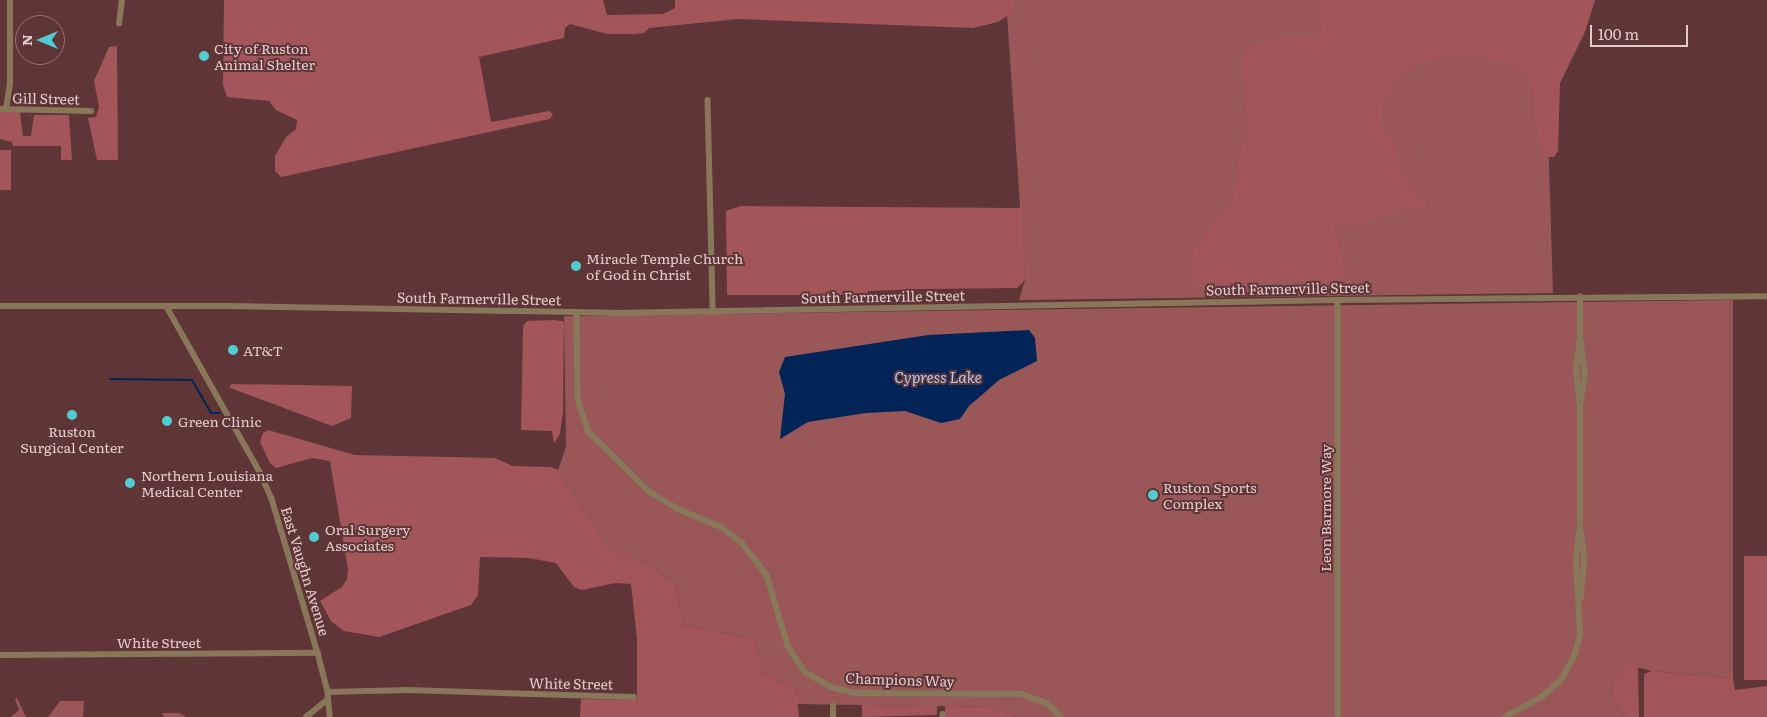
<!DOCTYPE html>
<style>
body{margin:0}
#map{position:relative;width:1767px;height:717px;overflow:hidden;background:#5f3536;font-family:Literata,serif}
div>[style]{position:absolute}
.green>*{inset:0;background:#995758}
.forest>*{inset:0;background:#a35659;transform-origin:0 0}
.water>*{inset:0;background:#022457}
.stream>*{height:2px;margin:-1px;padding:0 1px;transform-origin:1px;border-radius:1px;background:#022457}
.minor>*{height:5.5px;margin:-2.75px;padding:0 2.75px;transform-origin:2.75px;border-radius:2.75px;background:#88775b}
.dots>*{width:14px;height:14px;translate:-50% -50%;box-sizing:border-box;border:2px solid #5f3536;border-radius:50%}
span{translate:-50% -50%;white-space:nowrap;text-align:center;line-height:1.15;-webkit-text-stroke:4px #5f3536;paint-order:stroke}
.poi-label{font-size:14px;color:#e5cbca}
.left{translate:0 -50%;text-align:left}
.street-label{font-size:14px;color:#e5cbca}
.water-label{font-size:15px;color:#abcbfc;font-style:italic}
.north{position:absolute;left:15px;top:15px;width:50px;height:50px;box-sizing:border-box;background:#5f3536;border:1px solid #957171;border-radius:50%;rotate:270deg;font-size:14px;font-weight:700;line-height:20px;text-align:center;color:#e5cbca}
.north::after{content:'';display:block;margin:auto;width:18px;height:22px;background:#51ccd1;clip-path:polygon(50% 0,100% 100%,50% 72%,0 100%)}
.scale{position:absolute;left:1590px;top:25px;width:98px;height:22px;box-sizing:border-box;border:2px solid #e5cbca;border-top:0;padding-left:6px;font-size:15px;line-height:18px;white-space:nowrap;color:#e5cbca;-webkit-text-stroke:4px #5f3536;paint-order:stroke}
</style>
<div id="map">
<div class="green">
<i style="clip-path:polygon(1006px 0,1544px 0,1553px 293px,1019px 300px,1025px 280px)"></i>
<i style="clip-path:polygon(1733px 300px,1733px 678px,1652px 671px,1632px 666px,1614px 682px,1611px 695px,1625px 717px,1017px 717px,991px 707px,797px 704px,796px 688px,763px 673px,755px 639px,684px 625px,676px 585px,650px 566px,609px 547px,558px 470px,566px 447px,564px 316px)"></i>
<i style="clip-path:polygon(17px 698px,26px 717px,11px 717px,19px 710px,15px 699px)"></i>
<i style="clip-path:polygon(60px 701px,84px 701px,83px 717px,48px 717px)"></i>
<i style="clip-path:polygon(162px 713px,179px 713px,186px 717px,164px 717px)"></i>
</div>
<div class="forest">
<i style="clip-path:polygon(224px 0,603px 0,607px 15px,663px 14px,675px 8px,675px 0,1013px 0,1013px 12px,998px 22px,973px 28px,738px 19px,649px 28px,644px 33px,634px 34px,607px 34px,570px 24px,565px 28px,564px 38px,479px 57px,491px 122px,549px 111px,553px 114px,550px 119px,281px 177px,275px 171px,275px 156px,286px 137px,296px 129px,297px 120px,276px 110px,269px 101px,227px 97px,223px 85px)"></i>
<i style="clip-path:polygon(1320px 0,1595px 0,1585px 32px,1560px 83px,1558px 151px,1554px 157px,1545px 157px,1542px 152px,1535px 120px,1535px 92px,1530px 79px,1518px 70px,1497px 59px,1482px 57px,1440px 57px,1421px 62px,1398px 77px,1384px 103px,1380px 122px,1390px 134px,1399px 163px,1412px 187px,1427px 204px,1424px 209px,1403px 208px,1357px 225px,1333px 226px,1346px 276px,1339px 280px,1195px 283px,1191px 280px,1193px 249px,1229px 205px,1237px 186px,1238px 164px,1248px 129px,1243px 58px,1249px 48px,1281px 38px,1321px 36px)"></i>
<i style="clip-path:polygon(117px 46px,118px 160px,97px 160px,88px 118px,96px 117px,99px 107px,94px 81px,109px 47px)"></i>
<i style="clip-path:polygon(0 112px,20px 112px,23px 136px,31px 136px,34px 115px,69px 115px,72px 160px,61px 160px,61px 146px,13px 146px,12px 142px,0 139px)"></i>
<i style="left:11px;top:150px;width:40px;height:11px;rotate:90deg"></i>
<i style="clip-path:polygon(741px 206px,1021px 208px,1025px 280px,1017px 288px,920px 289px,868px 291px,867px 295px,727px 295px,726px 211px)"></i>
<i style="clip-path:polygon(527px 321px,553px 320px,563px 321px,564px 325px,563px 412px,560px 434px,554px 443px,552px 431px,521px 430px,523px 326px)"></i>
<i style="clip-path:polygon(232px 384px,352px 386px,351px 418px,332px 426px,233px 389px,229px 387px)"></i>
<i style="clip-path:polygon(268px 430px,355px 455px,495px 458px,513px 466px,551px 467px,558px 470px,609px 547px,650px 566px,676px 585px,684px 625px,755px 639px,763px 673px,796px 688px,799px 717px,580px 717px,581px 699px,637px 700px,637px 639px,631px 584px,616px 583px,582px 590px,574px 587px,556px 563px,529px 558px,480px 557px,478px 595px,471px 605px,379px 637px,344px 631px,331px 621px,320px 601px,342px 587px,347px 579px,348px 569px,330px 461px,312px 458px,276px 468px,270px 463px,260px 442px,263px 433px)"></i>
<i style="left:1767px;top:556px;width:124px;height:23px;rotate:90deg"></i>
<i style="clip-path:polygon(1632px 666px,1638px 666px,1639px 717px,1625px 717px,1611px 695px,1614px 682px,1623px 670px)"></i>
<i style="clip-path:polygon(1652px 671px,1733px 678px,1735px 690px,1767px 686px,1767px 717px,1644px 717px,1644px 674px)"></i>
<i style="clip-path:polygon(862px 705px,937px 706px,937px 715px,862px 717px)"></i>
<i style="clip-path:polygon(945px 706px,991px 707px,1017px 717px,945px 717px)"></i>
</div>
<div class="water">
<i style="clip-path:polygon(1029px 330px,1035px 338px,1037px 361px,999px 380px,969px 406px,960px 419px,941px 423px,905px 411px,866px 413px,808px 422px,780px 439px,785px 394px,779px 372px,785px 357px,928px 335px)"></i>
</div>
<div class="stream">
<i style="left:110px;top:379px;width:82px;rotate:0.7deg"></i>
<i style="left:192px;top:380px;width:38px;rotate:60deg"></i>
<i style="left:211px;top:413px;width:9px"></i>
</div>
<div class="minor">
<i style="left:119px;top:24px;width:24px;rotate:-83deg"></i>
<i style="left:708px;top:100px;width:212px;rotate:88.6deg"></i>
<i style="left:0;top:109px;width:91px;rotate:1.3deg"></i>
<i style="left:6px;top:109px;width:24px;rotate:-81deg"></i>
<i style="left:10px;top:85px;width:85px;rotate:-90deg"></i>
<i style="left:1338px;top:300px;width:417px;rotate:90deg"></i>
<i style="left:0;top:306px;width:229px"></i>
<i style="left:229px;top:306px;width:384px;rotate:1deg"></i>
<i style="left:613px;top:313px;width:725px;rotate:-1.03deg"></i>
<i style="left:1338px;top:300px;width:429px;rotate:-0.5deg"></i>
<i style="left:167px;top:307px;width:189px;rotate:60.6deg"></i>
<i style="left:260px;top:472px;width:30px;rotate:66deg"></i>
<i style="left:272px;top:499px;width:161px;rotate:73.4deg"></i>
<i style="left:318px;top:653px;width:40px;rotate:75.6deg"></i>
<i style="left:328px;top:692px;width:25px;rotate:85deg"></i>
<i style="left:577px;top:313px;width:86px;rotate:89.3deg"></i>
<i style="left:578px;top:399px;width:35px;rotate:72deg"></i>
<i style="left:589px;top:432px;width:86px;rotate:44.5deg"></i>
<i style="left:650px;top:492px;width:33px;rotate:31deg"></i>
<i style="left:678px;top:509px;width:47px;rotate:22.7deg"></i>
<i style="left:721px;top:527px;width:26px;rotate:37deg"></i>
<i style="left:742px;top:543px;width:41px;rotate:52deg"></i>
<i style="left:767px;top:575px;width:74px;rotate:73.5deg"></i>
<i style="left:788px;top:646px;width:31px;rotate:57deg"></i>
<i style="left:805px;top:672px;width:30px;rotate:30deg"></i>
<i style="left:831px;top:687px;width:25px;rotate:14deg"></i>
<i style="left:855px;top:693px;width:167px;rotate:0.3deg"></i>
<i style="left:1022px;top:694px;width:27px;rotate:20deg"></i>
<i style="left:1047px;top:703px;width:20px;rotate:45deg"></i>
<i style="left:1580px;top:406px;width:30px;rotate:-81deg"></i>
<i style="left:1585px;top:376px;width:40px;rotate:-97.1deg"></i>
<i style="left:1581px;top:531px;width:27px;rotate:82deg"></i>
<i style="left:1585px;top:558px;width:41px;rotate:95.6deg"></i>
<i style="left:0;top:655px;width:318px;rotate:-0.4deg"></i>
<i style="left:328px;top:692px;width:80px;rotate:-1.4deg"></i>
<i style="left:408px;top:690px;width:226px;rotate:1.8deg"></i>
<i style="left:943px;top:714px;width:3px;rotate:90deg"></i>
<i style="left:306px;top:717px;width:28px;rotate:-39deg"></i>
<i style="left:833px;top:717px;width:11px;rotate:-90deg"></i>
<i style="left:1505px;top:717px;width:43px;rotate:-28.9deg"></i>
<i style="left:1543px;top:696px;width:24px;rotate:-42deg"></i>
<i style="left:1561px;top:680px;width:26px;rotate:-61deg"></i>
<i style="left:1574px;top:657px;width:23px;rotate:-75deg"></i>
<i style="left:1580px;top:635px;width:77px;rotate:-93deg"></i>
<i style="left:1576px;top:558px;width:33px;rotate:-83deg"></i>
<i style="left:1580px;top:525px;width:118px;rotate:-90deg"></i>
<i style="left:1580px;top:407px;width:37px;rotate:-96deg"></i>
<i style="left:1576px;top:370px;width:34px;rotate:-83deg"></i>
<i style="left:1580px;top:336px;width:39px;rotate:-90deg"></i>
</div>
<div class="dots">
<i style="left:204px;top:56px;background:#51ccd1"></i>
<i style="left:576px;top:266px;background:#51ccd1"></i>
<i style="left:233px;top:350px;background:#51ccd1"></i>
<i style="left:72px;top:415px;background:#51ccd1"></i>
<i style="left:167px;top:421px;background:#51ccd1"></i>
<i style="left:130px;top:483px;background:#51ccd1"></i>
<i style="left:1153px;top:495px;background:#51ccd1"></i>
<i style="left:314px;top:537px;background:#51ccd1"></i>
</div>
<div class="poi-label">
<span class="left" style="left:214px;top:56px">City of Ruston<br>Animal Shelter</span>
<span class="left" style="left:586px;top:266px">Miracle Temple Church<br>of God in Christ</span>
<span class="left" style="left:243px;top:350px">AT&amp;T</span>
<span class="left" style="left:178px;top:421px">Green Clinic</span>
<span style="left:72px;top:439px">Ruston<br>Surgical Center</span>
<span class="left" style="left:141px;top:483px">Northern Louisiana<br>Medical Center</span>
<span class="left" style="left:1163px;top:495px">Ruston Sports<br>Complex</span>
<span class="left" style="left:325px;top:537px">Oral Surgery<br>Associates</span>
</div>
<div class="street-label">
<span style="left:46px;top:98px;rotate:1deg">Gill Street</span>
<span style="left:1288px;top:288px;rotate:-1deg">South Farmerville Street</span>
<span style="left:883px;top:296px;rotate:-1deg">South Farmerville Street</span>
<span style="left:479px;top:298px;rotate:1deg">South Farmerville Street</span>
<span style="left:1325px;top:508px;rotate:-90deg">Leon Barmore Way</span>
<span style="left:306px;top:571px;rotate:73deg">East Vaughn Avenue</span>
<span style="left:159px;top:642px">White Street</span>
<span style="left:900px;top:679px;rotate:2deg">Champions Way</span>
<span style="left:571px;top:683px;rotate:1deg">White Street</span>
</div>
<div class="water-label">
<span style="left:938px;top:377px">Cypress Lake</span>
</div>
<div class="north">N</div>
<div class="scale">100 m</div>
</div>
